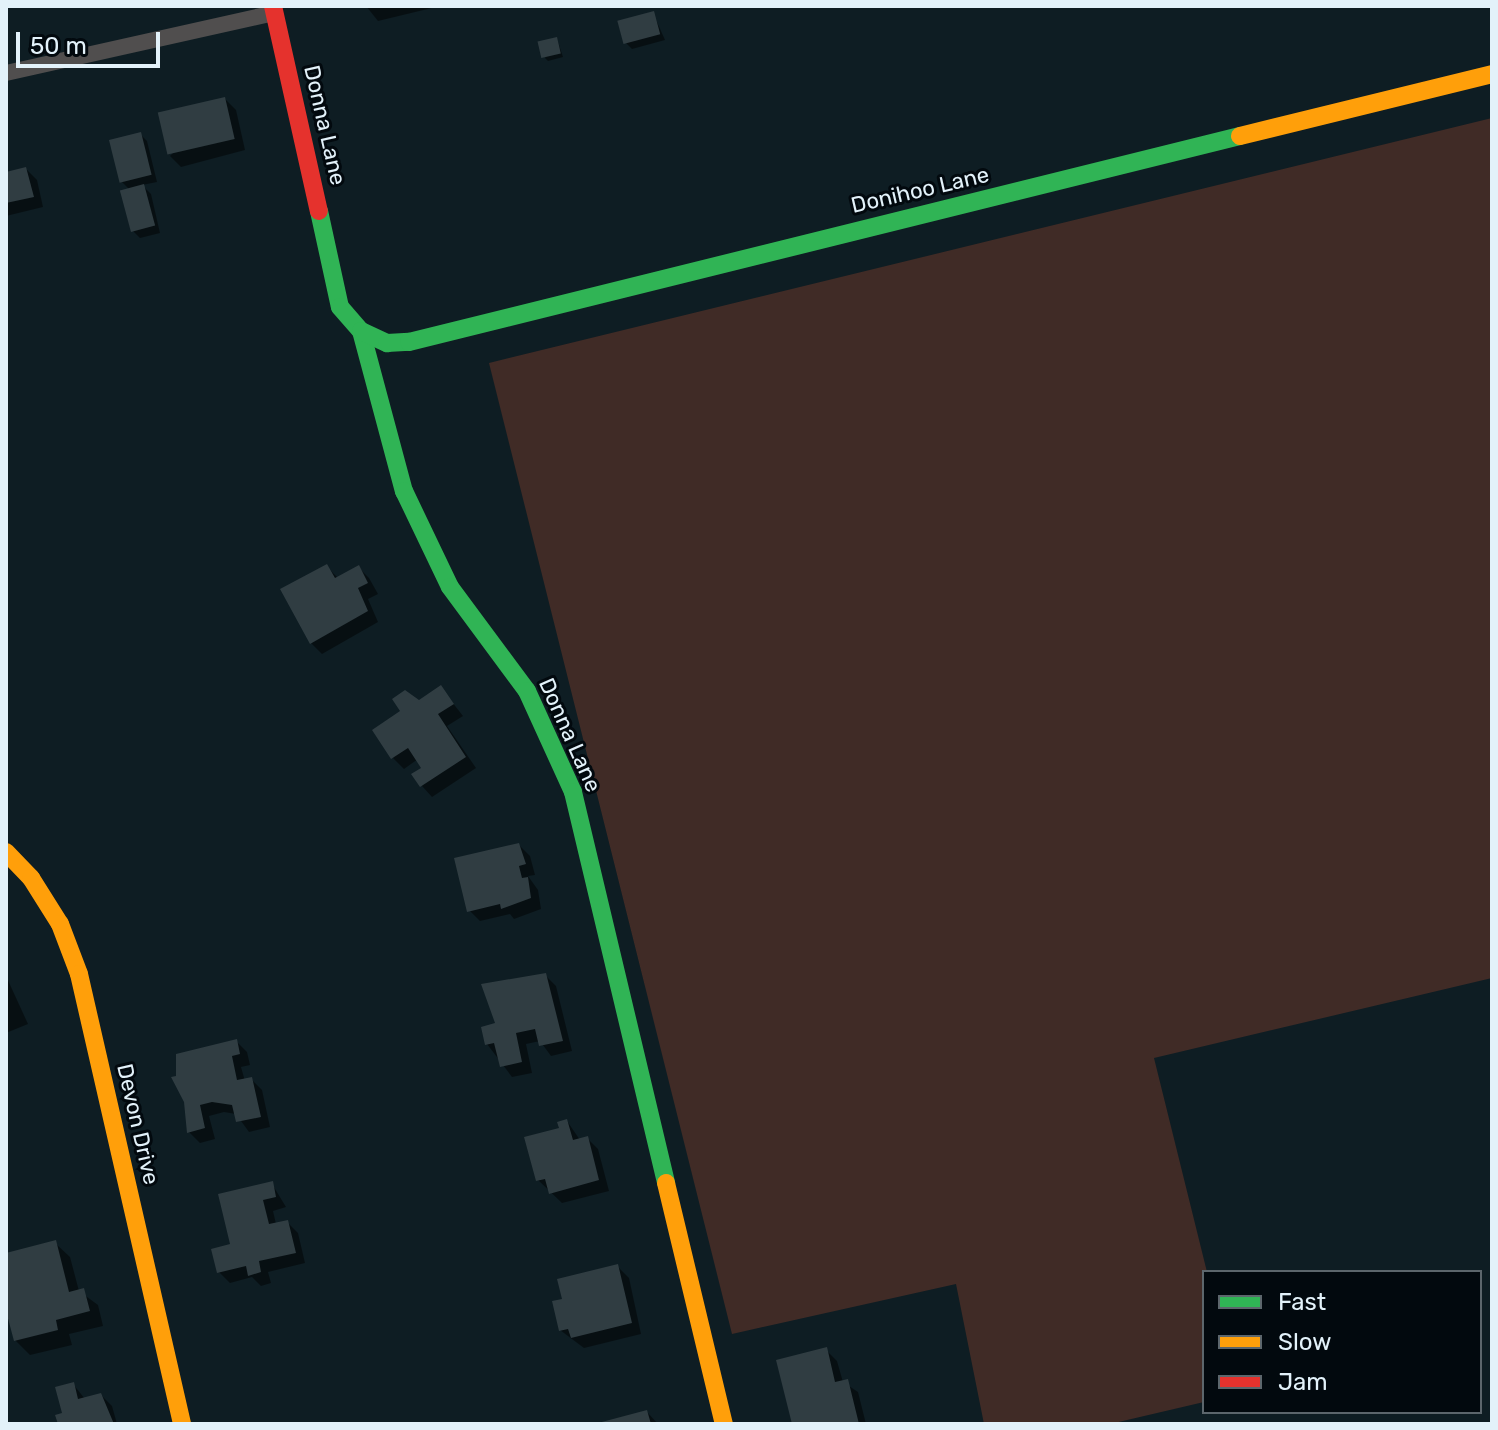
<!DOCTYPE html>
<style>
body{margin:0}
#map{position:relative;width:1498px;height:1430px;overflow:hidden;background:#0e1d23;font-family:Rubik,sans-serif}
div>[style]{position:absolute}
.green>*{inset:0;background:#402b26}
.shadow>*{inset:0;background:#0007}
.building>*{inset:0;background:#303d42;transform-origin:0 0}
.street>*{height:16px;margin:-8px;padding:0 8px;transform-origin:8px;border-radius:8px;background:#504e4e}
.fast>*{height:18px;margin:-9px;padding:0 9px;transform-origin:9px;border-radius:9px;background:#30b455}
.slow>*{height:18px;margin:-9px;padding:0 9px;transform-origin:9px;border-radius:9px;background:#ff9f0a}
.jam>*{height:18px;margin:-9px;padding:0 9px;transform-origin:9px;border-radius:9px;background:#e5322d}
span{translate:-50% -50%;white-space:nowrap;text-align:center;line-height:1.15;-webkit-text-stroke:6px #02090e;paint-order:stroke}
.street-label{font-size:22px;color:#e3f2fa}
.frame{position:absolute;inset:0;border:8px solid #e3f2fa;pointer-events:none}
.legend{position:absolute;left:1202px;top:1270px;width:280px;height:144px;box-sizing:border-box;background:#02090e;border:2px solid #5c666c;margin:0;padding:10px 14px;list-style:none;font-size:24px;color:#e3f2fa}
.legend li{display:flex;align-items:center;gap:16px;height:40px}
.legend b{width:40px;border:2px solid #5c666c}
.scale{position:absolute;left:16px;top:32px;width:144px;height:36px;box-sizing:border-box;border:4px solid #e3f2fa;border-top:0;padding-left:10px;font-size:24px;line-height:28px;white-space:nowrap;color:#e3f2fa;-webkit-text-stroke:6px #02090e;paint-order:stroke}
</style>
<div id="map">
<div class="green">
<i style="clip-path:polygon(1492px 118px,1492px 978px,1154px 1058px,1207px 1272px,1204px 1402px,1110px 1424px,984px 1424px,956px 1284px,732px 1334px,489px 363px)"></i>
</div>
<div class="shadow">
<i style="clip-path:polygon(366px 6px,440px 6px,378px 21px)"></i>
<i style="clip-path:polygon(653px 13px,665px 40px,632px 49px,625px 42px)"></i>
<i style="clip-path:polygon(557px 39px,563px 57px,548px 61px,545px 58px)"></i>
<i style="clip-path:polygon(225px 99px,236px 110px,245px 150px,181px 167px,170px 156px)"></i>
<i style="clip-path:polygon(140px 134px,147px 141px,157px 182px,142px 185px,151px 194px,160px 233px,140px 238px,133px 231px,130px 190px,122px 182px)"></i>
<i style="clip-path:polygon(26px 169px,37px 180px,43px 207px,6px 216px,6px 174px)"></i>
<i style="clip-path:polygon(327px 567px,338px 578px,358px 567px,369px 578px,378px 594px,368px 599px,378px 622px,322px 654px,311px 643px)"></i>
<i style="clip-path:polygon(441px 688px,463px 716px,447px 726px,476px 768px,432px 797px,422px 786px,424px 769px,418px 759px,404px 769px,393px 758px,419px 702px)"></i>
<i style="clip-path:polygon(519px 845px,530px 856px,535px 875px,528px 876px,538px 890px,541px 909px,514px 919px,510px 914px,480px 921px,469px 910px)"></i>
<i style="clip-path:polygon(545px 975px,556px 986px,572px 1051px,551px 1056px,540px 1041px,526px 1044px,532px 1073px,512px 1077px,487px 1044px,497px 1025px)"></i>
<i style="clip-path:polygon(6px 976px,28px 1024px,6px 1033px)"></i>
<i style="clip-path:polygon(236px 1041px,247px 1052px,250px 1065px,241px 1067px,245px 1081px,251px 1079px,262px 1090px,270px 1127px,249px 1132px,236px 1114px,224px 1112px,209px 1116px,215px 1139px,200px 1143px,189px 1132px,186px 1101px)"></i>
<i style="clip-path:polygon(567px 1121px,580px 1140px,587px 1138px,598px 1149px,609px 1191px,562px 1203px,538px 1180px)"></i>
<i style="clip-path:polygon(272px 1184px,286px 1207px,273px 1211px,276px 1224px,287px 1222px,298px 1233px,305px 1263px,268px 1272px,271px 1283px,261px 1286px,252px 1277px,230px 1283px,219px 1272px)"></i>
<i style="clip-path:polygon(55px 1243px,70px 1257px,79px 1291px,98px 1305px,103px 1326px,69px 1334px,72px 1345px,30px 1355px,15px 1340px,6px 1255px)"></i>
<i style="clip-path:polygon(618px 1267px,629px 1278px,641px 1334px,584px 1348px,560px 1330px,564px 1300px)"></i>
<i style="clip-path:polygon(826px 1350px,837px 1361px,843px 1382px,858px 1392px,866px 1424px,794px 1424px)"></i>
<i style="clip-path:polygon(73px 1384px,85px 1399px,101px 1395px,112px 1406px,117px 1424px,60px 1424px)"></i>
<i style="clip-path:polygon(647px 1412px,658px 1424px,601px 1424px)"></i>
</div>
<div class="building">
<i style="left:654px;top:11px;width:24px;height:38px;rotate:75deg"></i>
<i style="left:557px;top:37px;width:17px;height:20px;rotate:77deg"></i>
<i style="left:225px;top:97px;width:43px;height:69px;rotate:77deg"></i>
<i style="left:141px;top:132px;width:44px;height:33px;rotate:76deg"></i>
<i style="clip-path:polygon(26px 167px,34px 197px,6px 203px,6px 172px)"></i>
<i style="left:144px;top:184px;width:43px;height:25px;rotate:75deg"></i>
<i style="clip-path:polygon(327px 564px,335px 578px,359px 565px,368px 583px,358px 588px,368px 611px,310px 644px,280px 589px)"></i>
<i style="clip-path:polygon(441px 685px,454px 704px,438px 714px,466px 757px,420px 787px,411px 774px,421px 768px,408px 748px,391px 759px,372px 730px,400px 711px,392px 699px,405px 690px,419px 700px)"></i>
<i style="clip-path:polygon(519px 843px,526px 864px,519px 866px,522px 878px,528px 877px,531px 898px,501px 909px,500px 904px,467px 912px,454px 858px)"></i>
<i style="clip-path:polygon(546px 973px,563px 1041px,539px 1046px,535px 1029px,516px 1033px,522px 1062px,500px 1067px,494px 1043px,485px 1045px,481px 1027px,495px 1023px,481px 984px)"></i>
<i style="clip-path:polygon(237px 1039px,240px 1054px,232px 1056px,237px 1080px,252px 1077px,261px 1117px,236px 1122px,232px 1105px,212px 1102px,200px 1105px,205px 1128px,187px 1133px,184px 1102px,171px 1077px,176px 1076px,176px 1054px)"></i>
<i style="clip-path:polygon(567px 1119px,573px 1140px,588px 1136px,599px 1180px,549px 1194px,545px 1179px,536px 1181px,524px 1137px,559px 1128px,557px 1122px)"></i>
<i style="clip-path:polygon(273px 1181px,276px 1197px,263px 1200px,269px 1224px,288px 1220px,296px 1253px,259px 1261px,261px 1272px,248px 1276px,246px 1266px,217px 1273px,211px 1249px,230px 1244px,218px 1194px)"></i>
<i style="clip-path:polygon(56px 1240px,69px 1292px,84px 1288px,90px 1311px,56px 1320px,58px 1330px,14px 1341px,6px 1311px,6px 1253px)"></i>
<i style="clip-path:polygon(618px 1264px,632px 1323px,571px 1338px,568px 1329px,559px 1331px,552px 1301px,562px 1299px,557px 1279px)"></i>
<i style="clip-path:polygon(827px 1347px,835px 1382px,848px 1379px,859px 1424px,792px 1424px,776px 1360px)"></i>
<i style="clip-path:polygon(74px 1382px,78px 1399px,101px 1393px,114px 1424px,58px 1424px,55px 1415px,62px 1413px,55px 1387px)"></i>
<i style="clip-path:polygon(647px 1410px,651px 1424px,598px 1424px,598px 1423px)"></i>
</div>
<div class="street">
<i style="left:6px;top:73px;width:275px;rotate:-12.6deg"></i>
</div>
<div class="fast">
<i style="left:319px;top:211px;width:98px;rotate:77.7deg"></i>
<i style="left:340px;top:307px;width:32px;rotate:49deg"></i>
<i style="left:361px;top:331px;width:166px;rotate:75deg"></i>
<i style="left:404px;top:491px;width:106px;rotate:64.4deg"></i>
<i style="left:450px;top:587px;width:129px;rotate:53.5deg"></i>
<i style="left:527px;top:691px;width:111px;rotate:65.5deg"></i>
<i style="left:573px;top:792px;width:402px;rotate:76.6deg"></i>
<i style="left:361px;top:331px;width:29px;rotate:25deg"></i>
<i style="left:387px;top:343px;width:22px;rotate:-3deg"></i>
<i style="left:409px;top:342px;width:856px;rotate:-13.92deg"></i>
</div>
<div class="slow">
<i style="left:1240px;top:136px;width:260px;rotate:-13.8deg"></i>
<i style="left:6px;top:852px;width:36px;rotate:46deg"></i>
<i style="left:31px;top:878px;width:54px;rotate:57.8deg"></i>
<i style="left:60px;top:924px;width:53px;rotate:69.2deg"></i>
<i style="left:79px;top:974px;width:462px;rotate:77.1deg"></i>
<i style="left:666px;top:1183px;width:248px;rotate:76.5deg"></i>
</div>
<div class="jam">
<i style="left:273px;top:6px;width:210px;rotate:77.4deg"></i>
</div>
<div class="street-label">
<span style="left:325px;top:125px;rotate:77deg">Donna Lane</span>
<span style="left:920px;top:190px;rotate:-13deg">Donihoo Lane</span>
<span style="left:570px;top:735px;rotate:66deg">Donna Lane</span>
<span style="left:138px;top:1124px;rotate:77deg">Devon Drive</span>
</div>
<div class="frame"></div>
<ul class="legend">
<li><b style="height:10px;background:#30b455"></b>Fast</li>
<li><b style="height:10px;background:#ff9f0a"></b>Slow</li>
<li><b style="height:10px;background:#e5322d"></b>Jam</li>
</ul>
<div class="scale">50 m</div>
</div>
